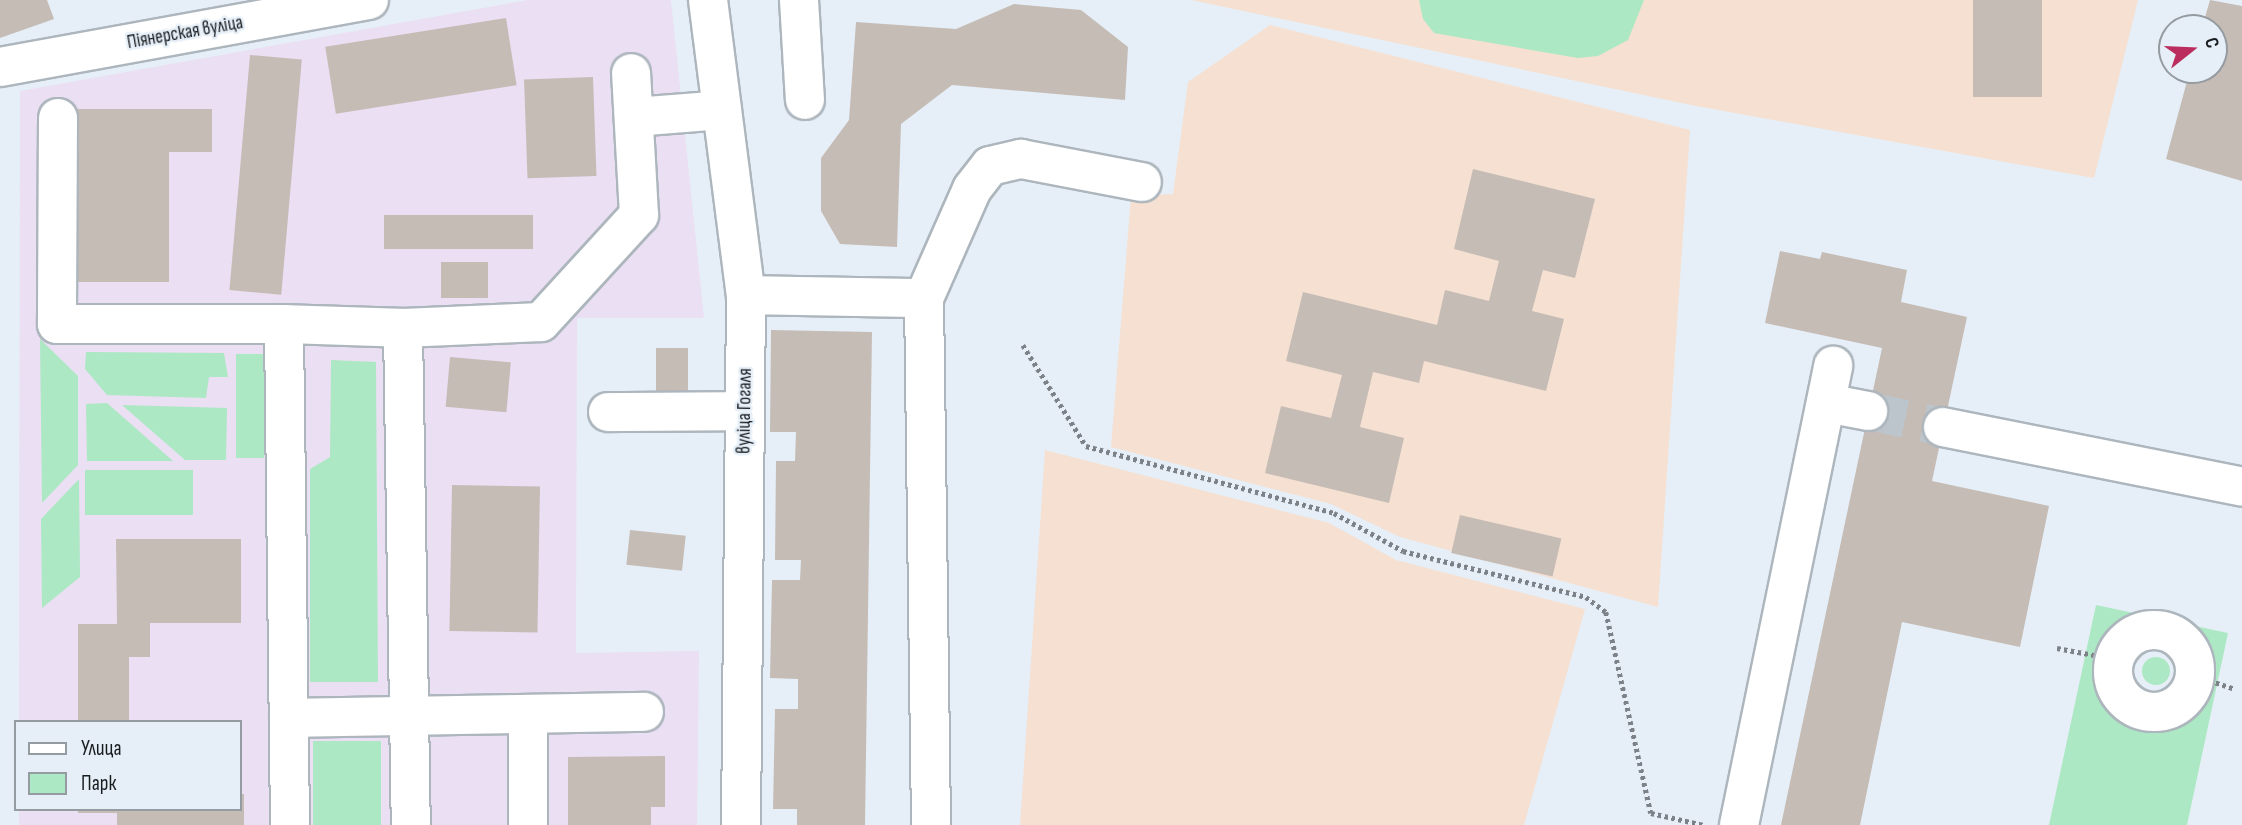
<!DOCTYPE html>
<meta charset="utf-8">
<style>
body{margin:0}
#map{position:relative;width:2242px;height:825px;overflow:hidden;background:#e6eff7;font-family:"Sofia Sans Condensed",sans-serif}
div>[style]{position:absolute}
.education>*{inset:0;background:#f5e0d1}
.medical>*{inset:0;background:#ebdff3}
.green>*{inset:0;background:#ace8c3;transform-origin:0 0}
.round{border-radius:50%}
.building>*{inset:0;background:#c5bcb6;transform-origin:0 0}
.minor-tunnel>*{height:38px;margin-top:-19px;transform-origin:0;background:repeating-linear-gradient(90deg,#bdc5cc 0 38px,transparent 0 57px)}
.path>*{height:4.5px;margin-top:-2.25px;transform-origin:0;background:repeating-linear-gradient(90deg,#7c8287 0 3.5px,transparent 0 7px)}
.roads{filter:drop-shadow(2px 0 #adb6bd) drop-shadow(-2px 0 #adb6bd) drop-shadow(0 2px #adb6bd) drop-shadow(0 -2px #adb6bd)}
.minor>*{height:38px;margin:-19px;padding:0 19px;transform-origin:19px;border-radius:19px;background:#fff}
.minor>.ring{margin:-19px;padding:0;box-sizing:content-box;background:none;border:38px solid #fff;border-radius:50%}
.major>*{height:38px;margin:-19px;padding:0 19px;transform-origin:19px;border-radius:19px;background:#fff}
span{translate:-50% -50%;white-space:nowrap;text-align:center;line-height:1.15;-webkit-text-stroke:5px #e6eff7;paint-order:stroke}
.street-label{font-size:19px;color:#1a1d20}
.legend{position:absolute;left:14px;top:720px;width:228px;height:91px;box-sizing:border-box;background:#e6eff7;border:2px solid #949ba1;margin:0;padding:9px 12px;list-style:none;font-size:21px;color:#1a1d20}
.legend li{display:flex;align-items:center;gap:14px;height:35px}
.legend b{width:35px;border:2px solid #949ba1}
.north{position:absolute;left:2158px;top:14px;width:70px;height:70px;box-sizing:border-box;background:#e6eff7;border:2px solid #949ba1;border-radius:50%;rotate:72deg;font-size:19px;font-weight:700;line-height:28px;text-align:center;color:#1a1d20}
.north::after{content:'';display:block;margin:auto;width:24px;height:32px;background:#bb2d5e;clip-path:polygon(50% 0,100% 100%,50% 72%,0 100%)}
</style>
<div id="map">
<div class="education">
<i style="clip-path:polygon(1191px 0,2138px 0,2094px 178px,1696px 106px)"></i>
<i style="clip-path:polygon(1270px 25px,1690px 130px,1658px 607px,1400px 537px,1331px 504px,1111px 447px,1131px 196px,1173px 194px,1188px 82px)"></i>
<i style="clip-path:polygon(1045px 450px,1329px 523px,1396px 560px,1585px 609px,1524px 825px,1020px 825px)"></i>
</div>
<div class="medical">
<i style="clip-path:polygon(528px 0,671px 0,704px 318px,577px 318px,576px 653px,699px 651px,697px 825px,19px 825px,19px 809px,240px 809px,240px 722px,19px 722px,20px 91px)"></i>
</div>
<div class="green">
<i style="clip-path:polygon(1419px 0,1644px 0,1628px 40px,1598px 56px,1578px 58px,1434px 33px,1423px 19px)"></i>
<i style="clip-path:polygon(40px 339px,78px 376px,78px 465px,42px 503px)"></i>
<i style="clip-path:polygon(86px 352px,224px 353px,228px 377px,209px 377px,206px 398px,107px 395px,85px 369px)"></i>
<i style="left:236px;top:354px;width:28px;height:104px"></i>
<i style="clip-path:polygon(331px 360px,376px 362px,378px 682px,310px 682px,310px 469px,330px 457px)"></i>
<i style="clip-path:polygon(107px 403px,173px 461px,87px 461px,86px 404px)"></i>
<i style="clip-path:polygon(122px 405px,227px 408px,226px 460px,185px 460px)"></i>
<i style="left:85px;top:470px;width:108px;height:45px"></i>
<i style="clip-path:polygon(79px 479px,80px 577px,42px 608px,41px 519px)"></i>
<i style="clip-path:polygon(evenodd,2096px 605px,2228px 633px,2187px 825px,2049px 825px,2096px 605px,2149px 628px,2165px 629px,2180px 638px,2195px 666px,2196px 676px,2187px 698px,2160px 713px,2144px 712px,2129px 704px,2113px 676px,2121px 643px,2149px 628px)"></i>
<i class="round" style="left:2142px;top:657px;width:28px;height:28px"></i>
<i style="left:381px;top:741px;width:84px;height:68px;rotate:90deg"></i>
</div>
<div class="building">
<i style="clip-path:polygon(0 0,47px 0,54px 19px,0 38px)"></i>
<i style="left:1973px;top:0;width:69px;height:97px"></i>
<i style="clip-path:polygon(2210px 0,2242px 6px,2242px 181px,2166px 159px,2190px 70px,2214px 70px,2214px 28px,2202px 28px)"></i>
<i style="clip-path:polygon(1014px 4px,1081px 10px,1128px 47px,1125px 100px,952px 85px,901px 124px,897px 247px,840px 244px,821px 211px,821px 158px,849px 120px,856px 22px,956px 29px)"></i>
<i style="left:506px;top:18px;width:68px;height:183px;rotate:81deg"></i>
<i style="left:250px;top:55px;width:52px;height:236px;rotate:5deg"></i>
<i style="left:593px;top:77px;width:99px;height:69px;rotate:88deg"></i>
<i style="clip-path:polygon(75px 109px,212px 109px,212px 152px,169px 152px,169px 282px,75px 282px)"></i>
<i style="clip-path:polygon(1473px 169px,1595px 199px,1575px 278px,1543px 270px,1532px 311px,1564px 319px,1546px 391px,1424px 361px,1419px 383px,1373px 372px,1360px 427px,1404px 438px,1389px 503px,1265px 473px,1281px 406px,1331px 418px,1342px 375px,1286px 361px,1303px 292px,1437px 325px,1445px 290px,1489px 301px,1499px 261px,1454px 249px)"></i>
<i style="left:533px;top:215px;width:34px;height:149px;rotate:90deg"></i>
<i style="clip-path:polygon(1780px 251px,1820px 259px,1822px 252px,1907px 270px,1901px 302px,1967px 317px,1932px 481px,2049px 506px,2020px 647px,1902px 622px,1860px 825px,1781px 825px,1882px 348px,1765px 323px)"></i>
<i style="left:441px;top:262px;width:47px;height:36px"></i>
<i style="clip-path:polygon(771px 330px,872px 332px,865px 825px,797px 825px,797px 809px,773px 809px,775px 709px,798px 709px,798px 679px,770px 678px,772px 580px,800px 580px,801px 560px,775px 560px,776px 461px,795px 461px,796px 432px,770px 432px)"></i>
<i style="left:656px;top:348px;width:32px;height:43px"></i>
<i style="left:450px;top:357px;width:61px;height:50px;rotate:5deg"></i>
<i style="left:452px;top:485px;width:88px;height:146px;rotate:1deg"></i>
<i style="left:1460px;top:515px;width:104px;height:39px;rotate:13deg"></i>
<i style="left:630px;top:530px;width:56px;height:35px;rotate:6deg"></i>
<i style="clip-path:polygon(116px 539px,241px 539px,241px 623px,150px 623px,150px 657px,129px 657px,129px 722px,78px 722px,78px 624px,117px 624px)"></i>
<i style="clip-path:polygon(665px 756px,665px 807px,651px 807px,651px 825px,568px 825px,568px 757px)"></i>
<i style="clip-path:polygon(240px 794px,244px 794px,244px 825px,117px 825px,117px 813px,78px 813px,78px 809px,240px 809px)"></i>
</div>
<div class="minor-tunnel">
<i style="left:1868px;top:411px;width:77px;rotate:12deg"></i>
</div>
<div class="path">
<i style="left:1023px;top:345px;width:119px;rotate:58deg"></i>
<i style="left:1086px;top:446px;width:257px;rotate:15.1deg"></i>
<i style="left:1334px;top:513px;width:79px;rotate:28.8deg"></i>
<i style="left:1403px;top:551px;width:189px;rotate:14.1deg"></i>
<i style="left:1586px;top:597px;width:25px;rotate:37deg"></i>
<i style="left:1606px;top:612px;width:206px;rotate:77.4deg"></i>
<i style="left:1651px;top:813px;width:54px;rotate:12.8deg"></i>
<i style="left:2057px;top:648px;width:59px;rotate:10.7deg"></i>
<i style="left:2196px;top:676px;width:41px;rotate:18.4deg"></i>
</div>
<div class="roads">
<div class="minor">
<i style="left:799px;top:0;width:100px;rotate:86.6deg"></i>
<i style="left:0;top:67px;width:375px;rotate:-10.3deg"></i>
<i style="left:634px;top:117px;width:88px;rotate:-4.5deg"></i>
<i style="left:58px;top:118px;width:206px;rotate:90.3deg"></i>
<i style="left:57px;top:324px;width:227px"></i>
<i style="left:746px;top:295px;width:178px;rotate:1deg"></i>
<i style="left:403px;top:328px;width:138px;rotate:-2.5deg"></i>
<i style="left:541px;top:322px;width:145px;rotate:-47.5deg"></i>
<i style="left:639px;top:215px;width:142px;rotate:-93.2deg"></i>
<i style="left:1826px;top:403px;width:43px;rotate:10.8deg"></i>
<i style="left:608px;top:412px;width:137px;rotate:-0.4deg"></i>
<i style="left:1943px;top:427px;width:305px;rotate:11.3deg"></i>
<i class="ring" style="left:2113px;top:630px;width:44px;height:44px"></i>
<i style="left:528px;top:716px;width:109px;rotate:90deg"></i>
<i style="left:289px;top:718px;width:355px;rotate:-1deg"></i>
<i style="left:290px;top:825px;width:501px;rotate:-90.69deg"></i>
<i style="left:284px;top:324px;width:119px;rotate:1.9deg"></i>
<i style="left:403px;top:328px;width:497px;rotate:89.1deg"></i>
<i style="left:931px;top:825px;width:527px;rotate:-90.76deg"></i>
<i style="left:924px;top:298px;width:119px;rotate:-66.2deg"></i>
<i style="left:972px;top:189px;width:29px;rotate:-52deg"></i>
<i style="left:990px;top:166px;width:32px;rotate:-13deg"></i>
<i style="left:1021px;top:159px;width:123px;rotate:10.8deg"></i>
<i style="left:1739px;top:825px;width:469px;rotate:-78.4deg"></i>
</div>
<div class="major">
<i style="left:708px;top:0;width:297px;rotate:82.7deg"></i>
<i style="left:746px;top:295px;width:530px;rotate:90.54deg"></i>
</div>
</div>
<div class="street-label">
<span style="left:185px;top:33px;rotate:-10deg">Піянерская вуліца</span>
<span style="left:745px;top:411px;rotate:-89deg">вуліца Гогаля</span>
</div>
<ul class="legend">
<li><b style="height:9px;background:#fff"></b>Улица</li>
<li><b style="height:19px;background:#ace8c3"></b>Парк</li>
</ul>
<div class="north">С</div>
</div>
